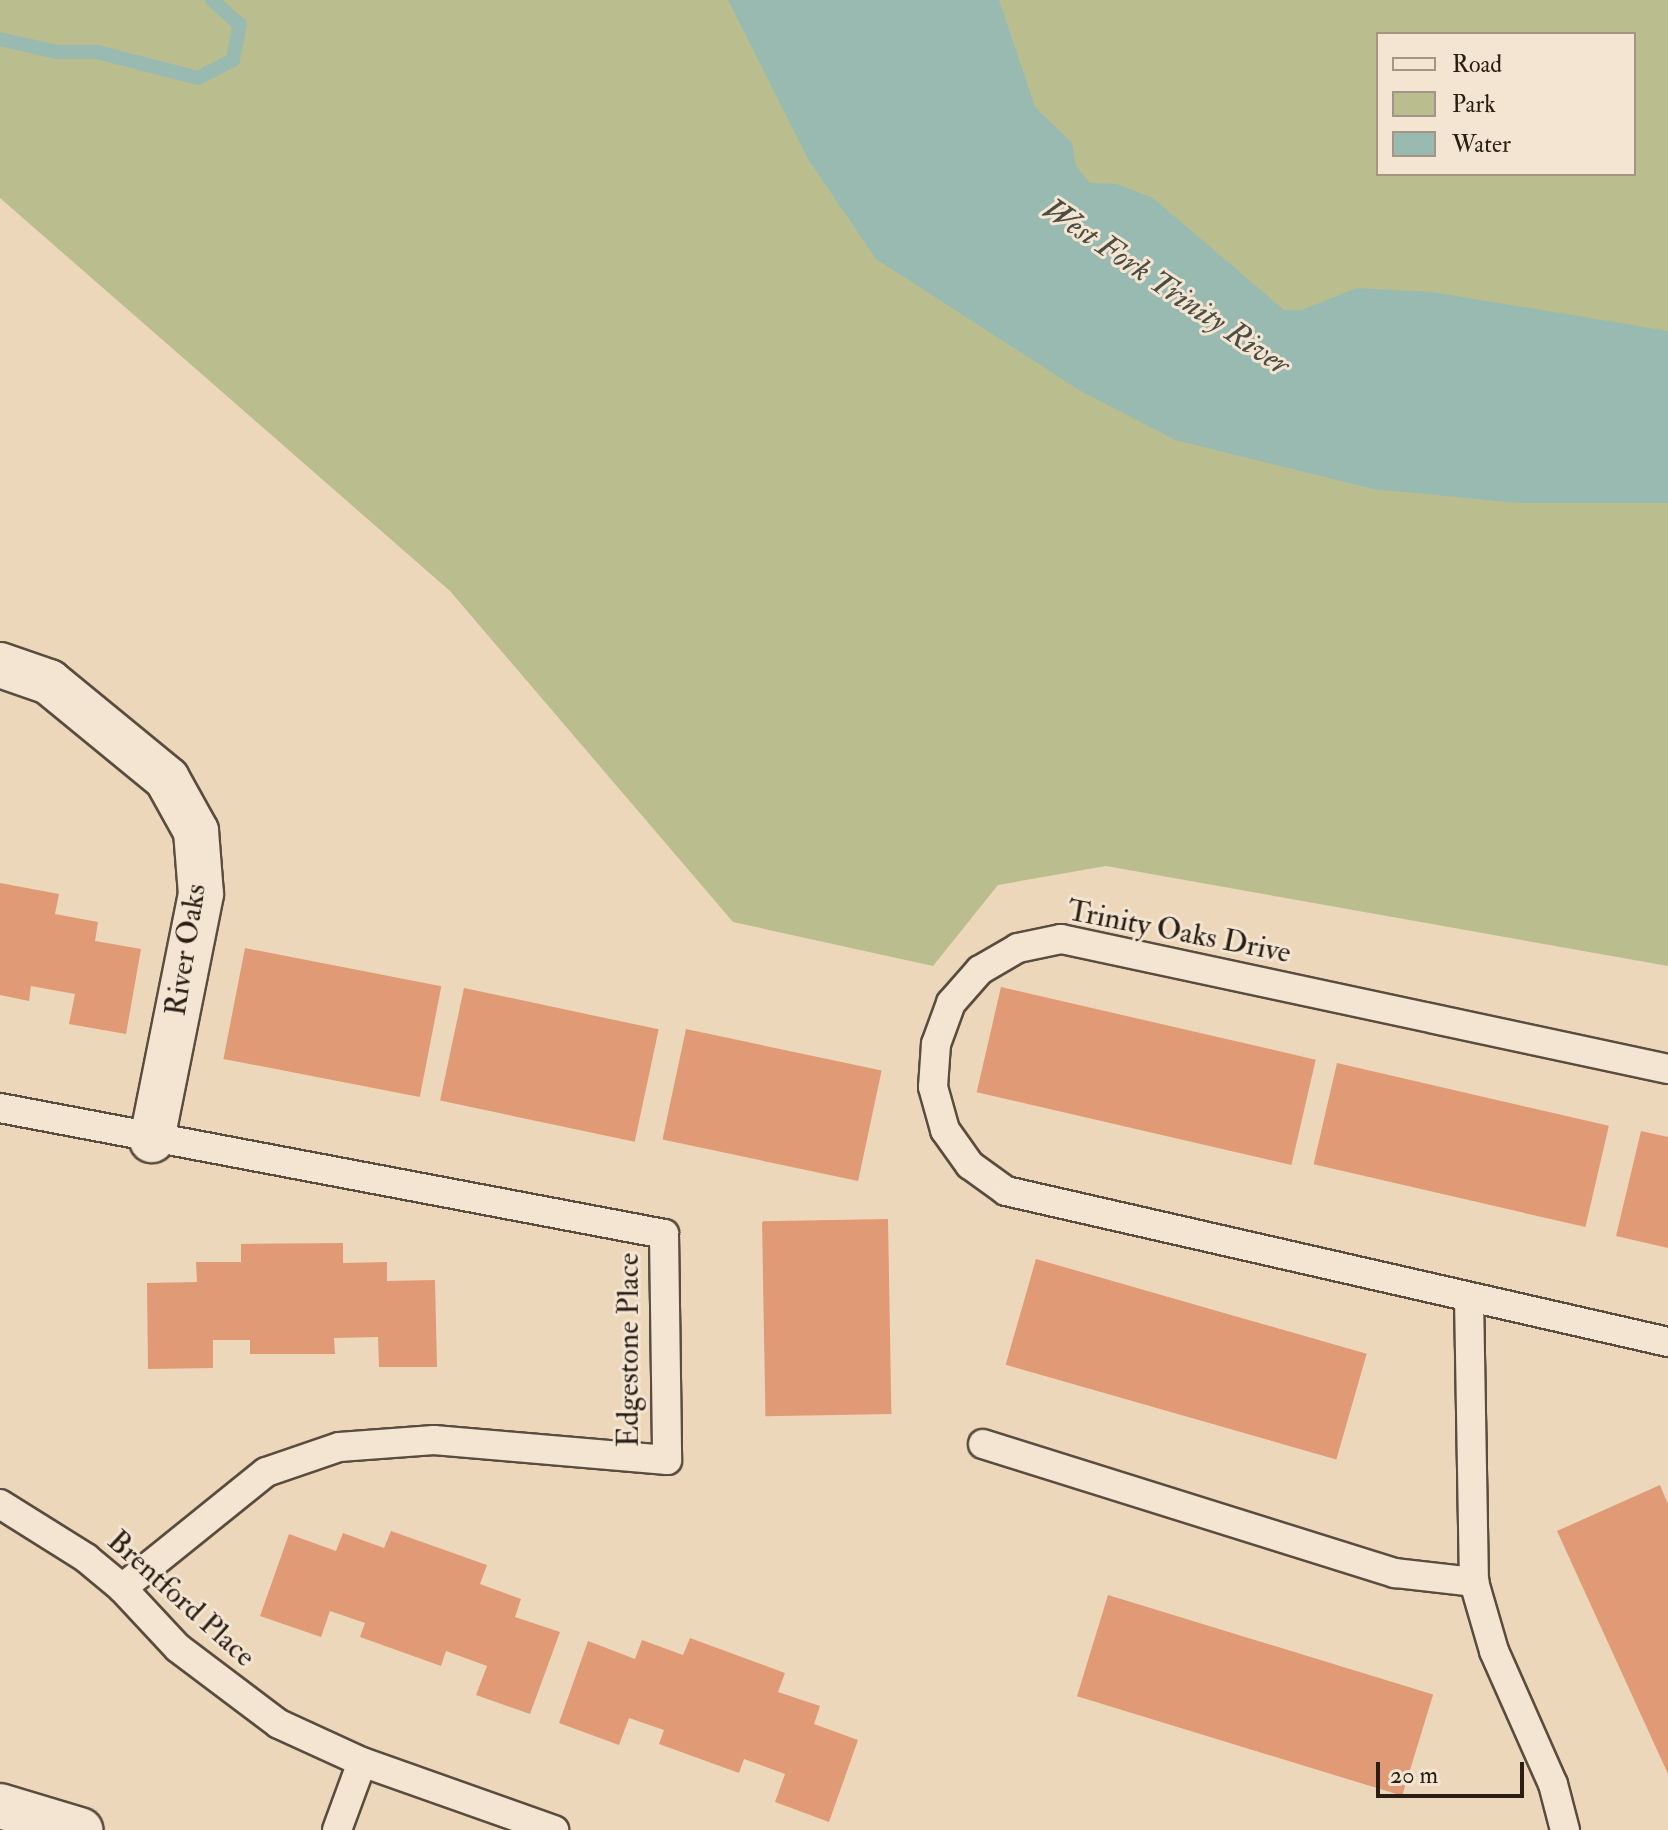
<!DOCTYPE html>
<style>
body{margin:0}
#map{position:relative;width:1668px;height:1830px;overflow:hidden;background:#ecd7ba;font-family:"IM FELL Double Pica",serif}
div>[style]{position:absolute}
.green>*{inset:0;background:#babe8e}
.water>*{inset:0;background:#99bab0}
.stream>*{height:14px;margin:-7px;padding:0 7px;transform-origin:7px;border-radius:7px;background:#99bab0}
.building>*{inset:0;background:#e09b76;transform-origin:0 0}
.roads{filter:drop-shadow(2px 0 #5a4c3f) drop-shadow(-2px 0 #5a4c3f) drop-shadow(0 2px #5a4c3f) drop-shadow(0 -2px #5a4c3f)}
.lane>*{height:28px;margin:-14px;padding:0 14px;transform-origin:14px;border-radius:14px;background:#f3e5d2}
.street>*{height:44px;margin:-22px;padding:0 22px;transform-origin:22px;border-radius:22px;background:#f3e5d2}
.secondary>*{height:44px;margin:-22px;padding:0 22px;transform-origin:22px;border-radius:22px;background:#f3e5d2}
span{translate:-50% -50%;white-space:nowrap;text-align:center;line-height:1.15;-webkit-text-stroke:6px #f3e5d2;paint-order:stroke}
.street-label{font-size:30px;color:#291e16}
.water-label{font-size:32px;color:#4b4d44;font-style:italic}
.legend{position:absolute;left:1376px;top:32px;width:260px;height:144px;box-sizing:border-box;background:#f3e5d2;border:2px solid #a29587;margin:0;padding:10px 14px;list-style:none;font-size:24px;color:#291e16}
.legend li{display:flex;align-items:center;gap:16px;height:40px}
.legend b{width:40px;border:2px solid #a29587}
.scale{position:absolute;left:1376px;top:1762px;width:148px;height:36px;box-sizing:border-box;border:4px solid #291e16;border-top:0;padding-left:10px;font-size:24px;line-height:28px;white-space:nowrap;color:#291e16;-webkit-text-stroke:6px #f3e5d2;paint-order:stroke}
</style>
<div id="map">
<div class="green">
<i style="clip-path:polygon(evenodd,0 0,1668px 0,1668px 966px,1106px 866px,998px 885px,933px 966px,733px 922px,450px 591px,0 198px,0 0,1378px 34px,1634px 34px,1634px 174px,1378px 174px,1378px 34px)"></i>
</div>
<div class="water">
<i style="clip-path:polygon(728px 0,999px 0,1035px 107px,1072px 143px,1076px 166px,1090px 183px,1117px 184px,1153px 198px,1284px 310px,1302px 310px,1357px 288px,1433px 292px,1668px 331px,1668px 503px,1519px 503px,1373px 489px,1175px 440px,1079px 390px,876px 259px,808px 159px)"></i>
</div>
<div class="stream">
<i style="left:0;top:39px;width:58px;rotate:12.8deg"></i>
<i style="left:57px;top:52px;width:40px"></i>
<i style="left:97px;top:52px;width:104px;rotate:14.4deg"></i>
<i style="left:198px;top:78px;width:39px;rotate:-27deg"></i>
<i style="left:233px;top:60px;width:36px;rotate:-79deg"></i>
<i style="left:240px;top:25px;width:38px;rotate:-138deg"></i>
</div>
<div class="building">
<i style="clip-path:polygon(0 883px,59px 894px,55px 914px,98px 922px,95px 941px,141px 949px,126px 1034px,69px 1024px,75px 994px,31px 986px,29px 1001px,0 995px)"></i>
<i style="left:245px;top:948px;width:200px;height:113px;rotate:11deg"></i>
<i style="left:1001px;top:987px;width:323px;height:108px;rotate:13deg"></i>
<i style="left:464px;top:988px;width:199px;height:115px;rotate:12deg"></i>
<i style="left:686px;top:1029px;width:200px;height:113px;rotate:12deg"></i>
<i style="left:1337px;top:1063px;width:279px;height:104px;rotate:13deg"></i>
<i style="clip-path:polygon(1641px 1131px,1668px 1137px,1668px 1248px,1616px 1236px)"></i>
<i style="left:888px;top:1219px;width:195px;height:126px;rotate:89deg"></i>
<i style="clip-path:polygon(343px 1243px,343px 1263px,387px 1262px,387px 1281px,435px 1280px,437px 1367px,379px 1367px,378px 1337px,334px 1338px,335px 1354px,250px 1354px,250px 1340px,213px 1340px,213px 1368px,148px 1369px,147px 1283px,197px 1282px,196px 1262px,241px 1262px,241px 1244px)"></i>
<i style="left:1036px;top:1259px;width:344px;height:110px;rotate:16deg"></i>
<i style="clip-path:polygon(1660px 1485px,1668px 1504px,1668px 1774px,1557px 1531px)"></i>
<i style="clip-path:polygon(391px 1531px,487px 1565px,480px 1584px,521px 1599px,515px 1617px,560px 1632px,530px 1714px,476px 1695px,487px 1666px,446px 1651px,441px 1666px,360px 1637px,365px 1623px,330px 1611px,321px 1637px,260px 1616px,289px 1534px,336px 1551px,343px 1533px,384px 1548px)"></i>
<i style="left:1108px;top:1595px;width:340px;height:106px;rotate:17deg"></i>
<i style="clip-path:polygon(690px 1638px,785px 1673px,778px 1692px,820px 1706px,814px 1724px,858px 1740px,829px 1822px,775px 1802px,785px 1774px,744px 1759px,739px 1773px,659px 1744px,664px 1730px,629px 1718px,619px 1745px,559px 1723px,588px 1641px,635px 1659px,642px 1640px,683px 1655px)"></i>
</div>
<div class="roads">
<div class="lane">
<i style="left:1668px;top:1069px;width:621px;rotate:-167.91deg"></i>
<i style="left:1061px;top:939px;width:44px;rotate:168.2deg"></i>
<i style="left:1018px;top:948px;width:44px;rotate:149.9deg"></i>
<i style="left:980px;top:970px;width:44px;rotate:131.3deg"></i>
<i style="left:951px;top:1003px;width:44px;rotate:110.1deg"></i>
<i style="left:936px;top:1044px;width:43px;rotate:94deg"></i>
<i style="left:933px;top:1087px;width:45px;rotate:74.4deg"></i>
<i style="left:945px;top:1130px;width:43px;rotate:54.5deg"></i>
<i style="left:970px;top:1165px;width:44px;rotate:35.8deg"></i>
<i style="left:1006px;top:1191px;width:679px;rotate:12.85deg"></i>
<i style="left:0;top:1108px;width:676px;rotate:10.74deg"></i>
<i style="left:664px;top:1234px;width:226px;rotate:89.2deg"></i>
<i style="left:667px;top:1460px;width:234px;rotate:-175.1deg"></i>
<i style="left:434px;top:1440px;width:95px;rotate:175.8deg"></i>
<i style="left:339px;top:1447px;width:77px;rotate:161.1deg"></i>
<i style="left:266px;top:1472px;width:185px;rotate:141.1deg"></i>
<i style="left:1469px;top:1297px;width:285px;rotate:89deg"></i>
<i style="left:1474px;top:1582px;width:72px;rotate:73.8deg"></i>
<i style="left:1494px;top:1651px;width:145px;rotate:66.1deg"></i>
<i style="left:1553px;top:1784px;width:48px;rotate:75.4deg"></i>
<i style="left:983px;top:1444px;width:432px;rotate:17.4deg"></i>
<i style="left:1395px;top:1573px;width:80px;rotate:6.5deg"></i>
<i style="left:0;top:1504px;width:102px;rotate:32.1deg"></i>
<i style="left:86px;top:1558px;width:47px;rotate:39.8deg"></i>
<i style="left:122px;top:1588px;width:82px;rotate:47deg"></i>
<i style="left:178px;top:1648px;width:126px;rotate:37deg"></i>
<i style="left:279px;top:1724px;width:91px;rotate:24.6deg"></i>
<i style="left:362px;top:1762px;width:204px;rotate:19.5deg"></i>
<i style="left:337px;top:1830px;width:72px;rotate:-69.8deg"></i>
</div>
<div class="street">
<i style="left:0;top:665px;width:52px;rotate:19.1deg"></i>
<i style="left:49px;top:682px;width:153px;rotate:39.4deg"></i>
<i style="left:167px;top:779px;width:60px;rotate:60.9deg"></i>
<i style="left:196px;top:831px;width:63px;rotate:85.5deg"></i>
<i style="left:201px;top:894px;width:251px;rotate:101.3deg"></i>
</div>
<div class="secondary">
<i style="left:0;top:1806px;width:84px;rotate:16.7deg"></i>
</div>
</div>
<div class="street-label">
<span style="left:1179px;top:932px;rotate:11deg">Trinity Oaks Drive</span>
<span style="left:186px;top:950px;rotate:-81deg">River Oaks</span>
<span style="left:629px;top:1350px;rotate:-90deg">Edgestone Place</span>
<span style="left:181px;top:1599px;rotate:42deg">Brentford Place</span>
</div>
<div class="water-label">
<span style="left:1166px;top:287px;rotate:34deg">West Fork Trinity River</span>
</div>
<ul class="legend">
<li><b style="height:10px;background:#f3e5d2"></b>Road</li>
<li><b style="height:22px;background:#babe8e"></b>Park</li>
<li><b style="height:22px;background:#99bab0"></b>Water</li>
</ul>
<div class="scale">20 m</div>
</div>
